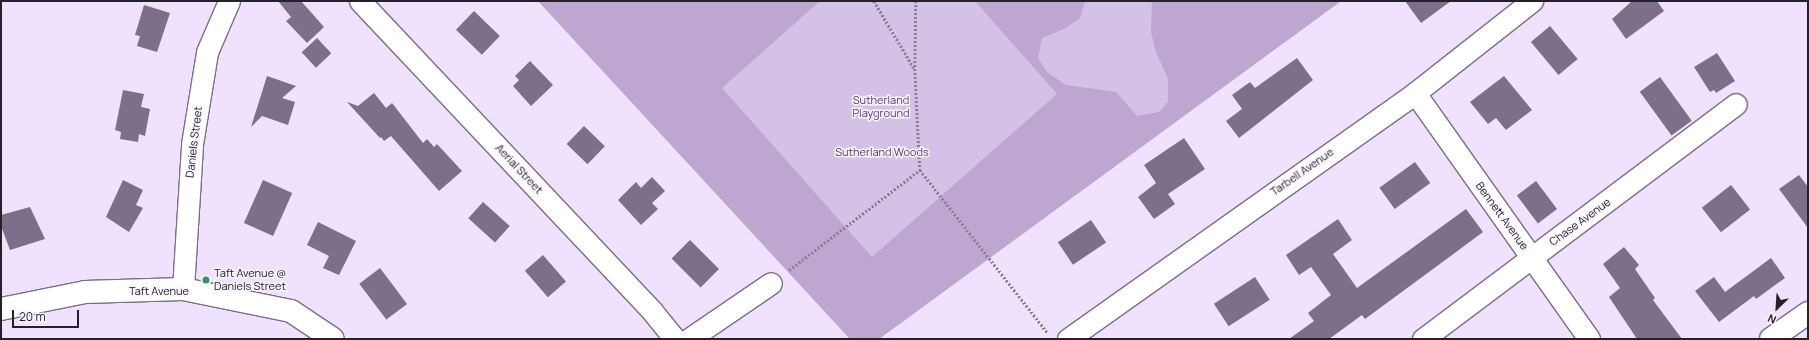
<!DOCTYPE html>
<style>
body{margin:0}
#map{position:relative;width:1809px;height:340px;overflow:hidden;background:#f0e1fe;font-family:Manrope,sans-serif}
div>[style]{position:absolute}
.green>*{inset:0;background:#d4c1e6}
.forest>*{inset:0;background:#bda7d0}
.building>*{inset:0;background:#7d6f89;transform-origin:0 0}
.path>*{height:2.5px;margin-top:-1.25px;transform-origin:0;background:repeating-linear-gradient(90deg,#897e92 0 2px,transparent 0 4px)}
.roads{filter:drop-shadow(1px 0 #7b6e87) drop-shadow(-1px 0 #7b6e87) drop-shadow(0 1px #7b6e87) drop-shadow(0 -1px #7b6e87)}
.street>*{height:21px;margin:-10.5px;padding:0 10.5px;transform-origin:10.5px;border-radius:10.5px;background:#fff}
.secondary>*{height:22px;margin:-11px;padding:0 11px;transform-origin:11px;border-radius:11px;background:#fff}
.dots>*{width:11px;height:11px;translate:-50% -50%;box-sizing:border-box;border:2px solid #f9f3fe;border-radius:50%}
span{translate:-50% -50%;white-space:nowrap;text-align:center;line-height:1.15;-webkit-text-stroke:3px #f9f3fe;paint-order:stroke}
.park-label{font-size:11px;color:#583a6f}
.street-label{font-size:11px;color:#26202b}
.poi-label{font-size:11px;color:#26202b}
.left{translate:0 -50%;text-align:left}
.frame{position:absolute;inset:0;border:2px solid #26202b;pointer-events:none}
.north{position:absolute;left:1757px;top:288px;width:40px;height:40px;-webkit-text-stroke:3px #f9f3fe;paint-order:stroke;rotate:205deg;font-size:11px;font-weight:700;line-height:16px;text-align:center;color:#26202b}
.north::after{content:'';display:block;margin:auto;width:14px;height:18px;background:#26202b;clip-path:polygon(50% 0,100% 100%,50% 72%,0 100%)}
.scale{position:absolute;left:12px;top:310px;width:67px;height:18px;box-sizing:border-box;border:2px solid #26202b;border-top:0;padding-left:5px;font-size:12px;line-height:14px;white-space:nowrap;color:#26202b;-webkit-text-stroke:3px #f9f3fe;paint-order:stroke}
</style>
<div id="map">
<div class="green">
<i style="clip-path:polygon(538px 1px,1341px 1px,879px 339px,850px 339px)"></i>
</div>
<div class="forest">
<i style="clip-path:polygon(538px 1px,820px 1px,722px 88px,872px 257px,1057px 94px,975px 1px,1085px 1px,1080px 18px,1064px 29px,1042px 38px,1038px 58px,1047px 72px,1066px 85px,1116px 92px,1137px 116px,1159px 112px,1168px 102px,1168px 79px,1156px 52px,1151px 32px,1152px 1px,1341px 1px,879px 339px,850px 339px)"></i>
</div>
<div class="building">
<i style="clip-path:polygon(278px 1px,301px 1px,324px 27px,307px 43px,286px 21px,291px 17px)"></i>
<i style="clip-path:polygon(1405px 1px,1451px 1px,1421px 23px)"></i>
<i style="clip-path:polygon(1632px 1px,1657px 1px,1664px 11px,1626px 39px,1612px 19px)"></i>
<i style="clip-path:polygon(144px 5px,170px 13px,157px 52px,137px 46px,140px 36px,135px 35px)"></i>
<i style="left:474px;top:11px;width:36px;height:26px;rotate:44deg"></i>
<i style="left:1550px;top:26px;width:43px;height:25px;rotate:50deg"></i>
<i style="left:317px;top:38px;width:21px;height:21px;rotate:47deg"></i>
<i style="clip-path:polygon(1717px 53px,1735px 81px,1716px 93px,1714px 90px,1710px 92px,1694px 67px)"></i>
<i style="clip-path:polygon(1297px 58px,1313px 80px,1239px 138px,1226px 121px,1242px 109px,1232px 95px,1250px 82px,1255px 88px)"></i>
<i style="clip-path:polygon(530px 61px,553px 85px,531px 106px,513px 86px,519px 80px,515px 76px)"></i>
<i style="clip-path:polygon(267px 76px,296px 86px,282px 98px,295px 102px,288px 125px,262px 116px,251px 127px)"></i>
<i style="clip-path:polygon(1504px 76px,1532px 110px,1506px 130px,1496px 118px,1488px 124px,1470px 102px)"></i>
<i style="left:1660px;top:77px;width:54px;height:25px;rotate:54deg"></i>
<i style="clip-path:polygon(123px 90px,144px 94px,141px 107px,150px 109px,145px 136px,139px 134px,138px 142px,120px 139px,121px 132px,115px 130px)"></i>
<i style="clip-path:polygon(374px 93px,386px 108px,392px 103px,423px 143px,427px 139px,434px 147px,437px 144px,462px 171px,439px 191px,391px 136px,384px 141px,381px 137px,380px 138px,347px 102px,358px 106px)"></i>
<i style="left:584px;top:126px;width:29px;height:25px;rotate:44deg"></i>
<i style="clip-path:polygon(1184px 138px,1205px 169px,1168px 194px,1175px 204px,1154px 219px,1138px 197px,1156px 183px,1144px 165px)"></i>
<i style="left:1415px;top:162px;width:26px;height:44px;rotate:54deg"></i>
<i style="clip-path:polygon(1799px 175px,1808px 187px,1808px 228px,1779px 189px)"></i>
<i style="clip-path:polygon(652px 177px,665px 191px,652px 203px,658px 209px,641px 225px,618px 200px,636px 182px,641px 188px)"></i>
<i style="clip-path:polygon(123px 180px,143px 190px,136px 205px,143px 208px,129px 232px,106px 217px)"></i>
<i style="left:263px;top:180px;width:32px;height:47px;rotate:24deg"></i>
<i style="left:1536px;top:181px;width:35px;height:24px;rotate:53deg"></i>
<i style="left:1731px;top:185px;width:31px;height:37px;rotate:52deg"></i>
<i style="left:483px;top:202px;width:36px;height:22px;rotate:42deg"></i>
<i style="clip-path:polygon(30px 207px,45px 239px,10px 250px,1px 226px,1px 215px)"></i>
<i style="clip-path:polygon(1466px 209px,1483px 232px,1448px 258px,1365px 319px,1362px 315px,1329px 339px,1289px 339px,1314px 321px,1308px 313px,1331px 295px,1311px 267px,1299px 275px,1286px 255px,1338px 219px,1352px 240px,1333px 254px,1357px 288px)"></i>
<i style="left:1091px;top:220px;width:27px;height:40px;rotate:56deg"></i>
<i style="clip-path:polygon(318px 222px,356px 241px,339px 275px,323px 268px,329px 256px,307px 245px)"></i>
<i style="left:690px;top:240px;width:41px;height:26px;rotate:45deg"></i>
<i style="clip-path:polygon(1624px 247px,1639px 265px,1635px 269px,1655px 298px,1653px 300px,1682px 339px,1637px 339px,1609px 297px,1620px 288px,1603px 264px)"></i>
<i style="left:543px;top:255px;width:35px;height:24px;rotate:49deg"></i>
<i style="clip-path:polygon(1771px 258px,1785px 278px,1756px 299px,1754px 296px,1719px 322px,1695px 291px,1714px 277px,1725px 292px)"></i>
<i style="left:380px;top:268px;width:45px;height:26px;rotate:53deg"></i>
<i style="left:1255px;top:277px;width:27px;height:49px;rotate:57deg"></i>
</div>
<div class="path">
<i style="left:874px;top:1px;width:78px;rotate:59.2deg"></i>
<i style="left:916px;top:1px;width:68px;rotate:90.8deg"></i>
<i style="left:915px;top:69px;width:101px;rotate:87.2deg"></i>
<i style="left:920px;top:170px;width:206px;rotate:51.9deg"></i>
<i style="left:789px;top:270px;width:165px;rotate:-37.4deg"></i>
</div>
<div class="roads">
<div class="street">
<i style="left:360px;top:1px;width:426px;rotate:46.7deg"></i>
<i style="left:652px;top:311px;width:36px;rotate:51deg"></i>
<i style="left:1415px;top:93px;width:301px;rotate:54.7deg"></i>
<i style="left:183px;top:289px;width:145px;rotate:-86.4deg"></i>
<i style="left:192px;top:144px;width:93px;rotate:-80.7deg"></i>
<i style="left:207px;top:52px;width:56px;rotate:-66.7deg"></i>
<i style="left:689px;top:339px;width:99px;rotate:-34.3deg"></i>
<i style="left:1068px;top:339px;width:425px;rotate:-35.3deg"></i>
<i style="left:1415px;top:93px;width:149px;rotate:-38.2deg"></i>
<i style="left:1423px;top:339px;width:391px;rotate:-36.9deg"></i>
</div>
<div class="secondary">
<i style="left:1px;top:309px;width:86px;rotate:-11.4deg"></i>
<i style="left:85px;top:292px;width:98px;rotate:-1.8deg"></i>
<i style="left:183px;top:289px;width:110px;rotate:11.5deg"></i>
<i style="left:291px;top:311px;width:50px;rotate:33.7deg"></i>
<i style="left:1771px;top:339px;width:45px;rotate:-35.1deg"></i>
</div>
</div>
<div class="dots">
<i style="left:206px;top:280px;background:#399165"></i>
</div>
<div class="park-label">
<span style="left:881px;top:107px">Sutherland<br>Playground</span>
<span style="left:882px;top:152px">Sutherland Woods</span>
</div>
<div class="street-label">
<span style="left:194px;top:142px;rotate:-83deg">Daniels Street</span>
<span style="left:519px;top:169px;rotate:47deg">Aerial Street</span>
<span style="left:1302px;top:172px;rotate:-35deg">Tarbell Avenue</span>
<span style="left:1502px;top:216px;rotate:54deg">Bennett Avenue</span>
<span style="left:1580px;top:222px;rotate:-36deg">Chase Avenue</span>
<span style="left:159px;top:291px">Taft Avenue</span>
</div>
<div class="poi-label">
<span class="left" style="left:214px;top:280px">Taft Avenue @<br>Daniels Street</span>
</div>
<div class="frame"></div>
<div class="north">N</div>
<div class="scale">20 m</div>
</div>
